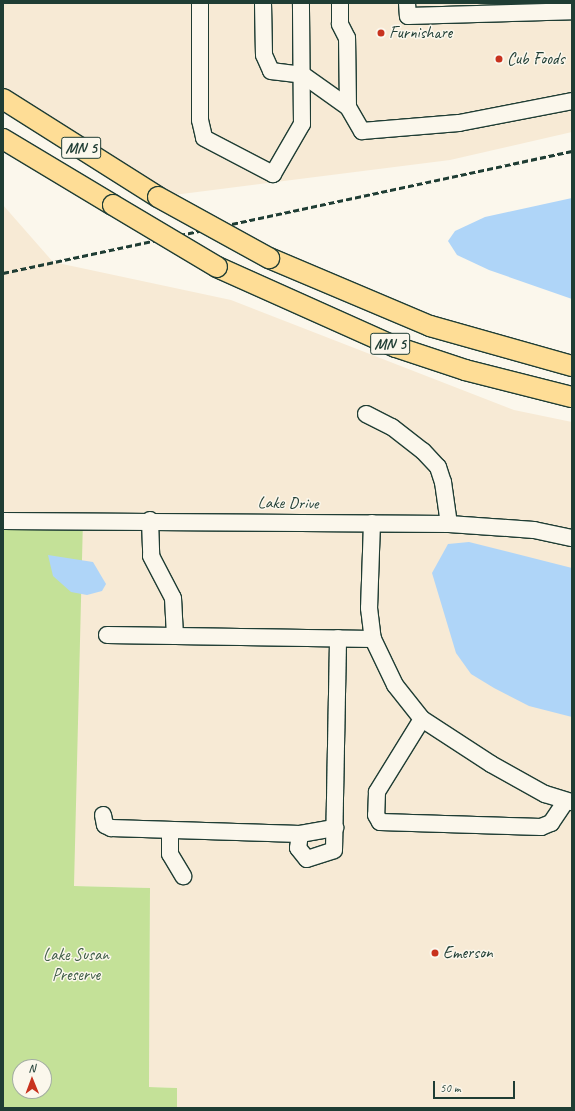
<!DOCTYPE html>
<style>
body{margin:0}
#map{position:relative;width:575px;height:1111px;overflow:hidden;background:#fbf7ec;font-family:Caveat,sans-serif}
div>[style]{position:absolute}
.built>*{inset:0;background:#f7ead5}
.green>*{inset:0;background:#c4e198}
.water>*{inset:0;background:#afd5f8}
.roads{filter:drop-shadow(1px 0 #1f3d34) drop-shadow(-1px 0 #1f3d34) drop-shadow(0 1px #1f3d34) drop-shadow(0 -1px #1f3d34)}
.minor>*{height:16px;margin:-8px;padding:0 8px;transform-origin:8px;border-radius:8px;background:#fbf7ec}
.major>*{height:20px;margin:-10px;padding:0 10px;transform-origin:10px;border-radius:10px;background:#fedd96}
.rail>*{height:3px;margin-top:-1.5px;transform-origin:0;background:repeating-linear-gradient(90deg,#1f3d34 0 6px,transparent 0 9px)}
.bridges{filter:drop-shadow(1px 0 #1f3d34) drop-shadow(-1px 0 #1f3d34) drop-shadow(0 1px #1f3d34) drop-shadow(0 -1px #1f3d34)}
.major-bridge>*{height:20px;margin:-10px;padding:0 10px;transform-origin:10px;border-radius:10px;background:#fedd96}
.dots>*{width:11px;height:11px;translate:-50% -50%;box-sizing:border-box;border:2px solid #fbf7ec;border-radius:50%}
span{translate:-50% -50%;white-space:nowrap;text-align:center;line-height:1.15;-webkit-text-stroke:3px #fbf7ec;paint-order:stroke}
.shield-label span{padding:1px 3px;background:#fbf7ec;border:1px solid;border-radius:3px;-webkit-text-stroke-width:0}
.shield-label{font-size:16px;color:#1f3d34;font-weight:700}
.poi-label{font-size:17px;color:#1f3d34}
.left{translate:0 -50%;text-align:left}
.street-label{font-size:17px;color:#1f3d34}
.park-label{font-size:17px;color:#405e48}
.frame{position:absolute;inset:0;border:4px solid #1f3d34;pointer-events:none}
.north{position:absolute;left:12px;top:1059px;width:40px;height:40px;box-sizing:border-box;background:#fbf7ec;border:1px solid #a3ada2;border-radius:50%;rotate:359deg;font-size:11px;font-weight:700;line-height:16px;text-align:center;color:#1f3d34}
.north::after{content:'';display:block;margin:auto;width:14px;height:18px;background:#c8321e;clip-path:polygon(50% 0,100% 100%,50% 72%,0 100%)}
.scale{position:absolute;left:433px;top:1081px;width:82px;height:18px;box-sizing:border-box;border:2px solid #1f3d34;border-top:0;padding-left:5px;font-size:12px;line-height:14px;white-space:nowrap;color:#1f3d34;-webkit-text-stroke:3px #fbf7ec;paint-order:stroke}
</style>
<div id="map">
<div class="built">
<i style="clip-path:polygon(3px 3px,572px 3px,572px 132px,450px 160px,158px 197px,3px 99px)"></i>
<i style="clip-path:polygon(3px 205px,53px 262px,231px 300px,514px 410px,572px 422px,572px 1108px,177px 1108px,177px 1088px,149px 1087px,150px 888px,74px 886px,3px 521px)"></i>
</div>
<div class="green">
<i style="clip-path:polygon(evenodd,83px 519px,74px 886px,150px 888px,149px 1087px,177px 1088px,177px 1108px,3px 1108px,3px 521px,83px 519px,20px 1067px,44px 1067px,44px 1091px,20px 1091px,20px 1067px)"></i>
</div>
<div class="water">
<i style="clip-path:polygon(572px 198px,572px 299px,489px 270px,457px 255px,448px 241px,455px 231px,485px 217px)"></i>
<i style="clip-path:polygon(469px 542px,572px 568px,572px 717px,529px 706px,494px 688px,471px 674px,456px 653px,432px 573px,448px 544px)"></i>
<i style="clip-path:polygon(48px 555px,93px 562px,106px 584px,102px 591px,87px 595px,71px 592px,53px 576px)"></i>
</div>
<div class="roads">
<div class="minor">
<i style="left:200px;top:3px;width:117px;rotate:90deg"></i>
<i style="left:200px;top:120px;width:18px;rotate:77deg"></i>
<i style="left:204px;top:138px;width:78px;rotate:27.6deg"></i>
<i style="left:273px;top:174px;width:58px;rotate:-59.9deg"></i>
<i style="left:302px;top:124px;width:121px;rotate:-90.5deg"></i>
<i style="left:263px;top:3px;width:52px;rotate:88.9deg"></i>
<i style="left:264px;top:55px;width:17px;rotate:66deg"></i>
<i style="left:271px;top:71px;width:32px;rotate:7deg"></i>
<i style="left:303px;top:75px;width:55px;rotate:35.4deg"></i>
<i style="left:348px;top:107px;width:69px;rotate:-90.8deg"></i>
<i style="left:347px;top:38px;width:16px;rotate:-117deg"></i>
<i style="left:340px;top:24px;width:21px;rotate:-90deg"></i>
<i style="left:407px;top:3px;width:13px;rotate:86deg"></i>
<i style="left:408px;top:16px;width:164px;rotate:-1.7deg"></i>
<i style="left:348px;top:107px;width:28px;rotate:60deg"></i>
<i style="left:362px;top:131px;width:97px;rotate:-4.7deg"></i>
<i style="left:459px;top:123px;width:115px;rotate:-11deg"></i>
<i style="left:366px;top:414px;width:29px;rotate:27deg"></i>
<i style="left:392px;top:427px;width:39px;rotate:38deg"></i>
<i style="left:423px;top:451px;width:22px;rotate:47deg"></i>
<i style="left:438px;top:467px;width:16px;rotate:72deg"></i>
<i style="left:443px;top:482px;width:42px;rotate:81.9deg"></i>
<i style="left:150px;top:520px;width:36px;rotate:88deg"></i>
<i style="left:151px;top:556px;width:47px;rotate:62.4deg"></i>
<i style="left:173px;top:598px;width:38px;rotate:87deg"></i>
<i style="left:175px;top:636px;width:198px;rotate:0.9deg"></i>
<i style="left:3px;top:521px;width:446px;rotate:0.4deg"></i>
<i style="left:449px;top:524px;width:85px;rotate:4deg"></i>
<i style="left:534px;top:530px;width:39px;rotate:12deg"></i>
<i style="left:372px;top:523px;width:85px;rotate:92deg"></i>
<i style="left:369px;top:608px;width:31px;rotate:83deg"></i>
<i style="left:373px;top:639px;width:51px;rotate:64.4deg"></i>
<i style="left:395px;top:685px;width:43px;rotate:51.5deg"></i>
<i style="left:422px;top:719px;width:82px;rotate:33.1deg"></i>
<i style="left:491px;top:764px;width:62px;rotate:29.1deg"></i>
<i style="left:545px;top:794px;width:28px;rotate:17deg"></i>
<i style="left:107px;top:635px;width:68px;rotate:0.8deg"></i>
<i style="left:422px;top:719px;width:86px;rotate:121.7deg"></i>
<i style="left:377px;top:792px;width:23px;rotate:92deg"></i>
<i style="left:376px;top:815px;width:8px;rotate:60deg"></i>
<i style="left:380px;top:822px;width:161px;rotate:1.8deg"></i>
<i style="left:541px;top:827px;width:11px;rotate:-22deg"></i>
<i style="left:551px;top:823px;width:25px;rotate:-56deg"></i>
<i style="left:103px;top:815px;width:10px;rotate:79deg"></i>
<i style="left:105px;top:825px;width:7px;rotate:27deg"></i>
<i style="left:111px;top:828px;width:189px;rotate:1.8deg"></i>
<i style="left:300px;top:834px;width:36px;rotate:-10deg"></i>
<i style="left:170px;top:830px;width:24px;rotate:90deg"></i>
<i style="left:170px;top:854px;width:26px;rotate:59deg"></i>
<i style="left:300px;top:834px;width:14px;rotate:98deg"></i>
<i style="left:298px;top:848px;width:14px;rotate:51deg"></i>
<i style="left:307px;top:859px;width:28px;rotate:-18deg"></i>
<i style="left:334px;top:850px;width:212px;rotate:-88.9deg"></i>
</div>
<div class="major">
<i style="left:3px;top:99px;width:183px;rotate:32.3deg"></i>
<i style="left:3px;top:139px;width:128px;rotate:31deg"></i>
<i style="left:269px;top:258px;width:175px;rotate:22.9deg"></i>
<i style="left:430px;top:326px;width:148px;rotate:15.7deg"></i>
<i style="left:217px;top:267px;width:196px;rotate:24.1deg"></i>
<i style="left:396px;top:347px;width:73px;rotate:18.4deg"></i>
<i style="left:465px;top:370px;width:110px;rotate:14.2deg"></i>
</div>
</div>
<div class="rail">
<i style="left:3px;top:273px;width:582px;rotate:-12.1deg"></i>
</div>
<div class="bridges">
<div class="major-bridge">
<i style="left:158px;top:197px;width:127px;rotate:28.8deg"></i>
<i style="left:113px;top:205px;width:121px;rotate:30.8deg"></i>
</div>
</div>
<div class="dots">
<i style="left:381px;top:33px;background:#c8321e"></i>
<i style="left:499px;top:59px;background:#c8321e"></i>
<i style="left:435px;top:953px;background:#c8321e"></i>
</div>
<div class="shield-label">
<span style="left:81px;top:148px">MN 5</span>
<span style="left:390px;top:344px">MN 5</span>
</div>
<div class="poi-label">
<span class="left" style="left:389px;top:33px">Furnishare</span>
<span class="left" style="left:507px;top:59px">Cub Foods</span>
<span class="left" style="left:443px;top:953px">Emerson</span>
</div>
<div class="street-label">
<span style="left:288px;top:503px;rotate:1deg">Lake Drive</span>
</div>
<div class="park-label">
<span style="left:76px;top:965px">Lake Susan<br>Preserve</span>
</div>
<div class="frame"></div>
<div class="north">N</div>
<div class="scale">50 m</div>
</div>
